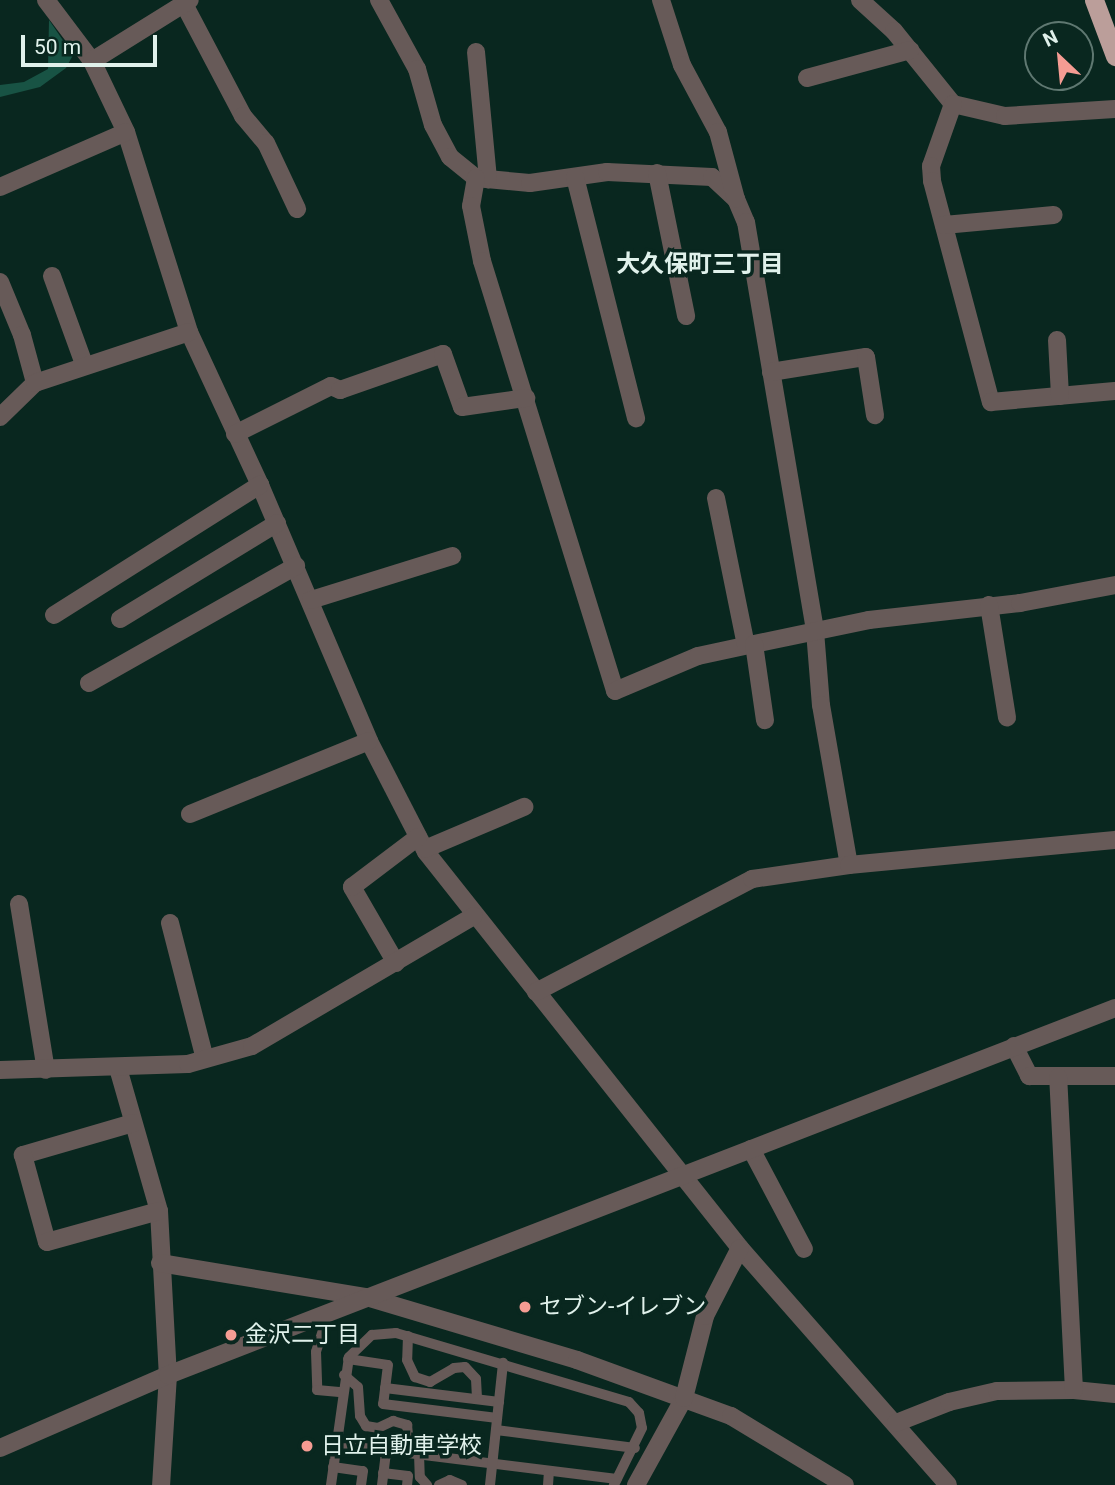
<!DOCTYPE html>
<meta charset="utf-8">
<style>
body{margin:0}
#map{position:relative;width:1115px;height:1485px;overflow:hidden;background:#09271f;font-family:Roboto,"Noto Sans JP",sans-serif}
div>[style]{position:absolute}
.water>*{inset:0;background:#185344}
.service>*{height:10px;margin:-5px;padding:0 5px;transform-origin:5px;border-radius:5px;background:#675a58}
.minor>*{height:18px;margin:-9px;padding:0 9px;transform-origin:9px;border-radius:9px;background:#675a58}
.tertiary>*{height:18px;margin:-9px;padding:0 9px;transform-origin:9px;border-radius:9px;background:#675a58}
.trunk>*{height:19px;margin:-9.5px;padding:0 9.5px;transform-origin:9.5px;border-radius:9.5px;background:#bb9e9a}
.dots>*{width:19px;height:19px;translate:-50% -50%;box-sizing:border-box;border:4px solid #09271f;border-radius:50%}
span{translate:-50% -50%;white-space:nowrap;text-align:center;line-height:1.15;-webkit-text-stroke:7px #09271f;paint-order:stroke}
.poi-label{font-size:23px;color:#e0f1eb}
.left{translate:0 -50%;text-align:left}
.neighbourhood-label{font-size:24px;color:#e0f1eb;font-weight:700}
.north{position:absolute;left:1024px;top:21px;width:70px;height:70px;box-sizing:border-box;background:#09271f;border:2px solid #5f7871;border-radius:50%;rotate:334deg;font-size:19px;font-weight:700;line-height:28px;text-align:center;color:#e0f1eb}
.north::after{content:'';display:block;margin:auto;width:24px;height:32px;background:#f59c93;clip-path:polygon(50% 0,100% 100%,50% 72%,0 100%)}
.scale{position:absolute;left:21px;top:35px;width:136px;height:32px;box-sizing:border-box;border:4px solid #e0f1eb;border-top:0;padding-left:9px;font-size:21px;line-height:24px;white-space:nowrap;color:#e0f1eb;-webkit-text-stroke:5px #09271f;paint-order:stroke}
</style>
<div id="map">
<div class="water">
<i style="clip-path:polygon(49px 20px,73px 55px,66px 68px,40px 87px,0 97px,0 85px,24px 82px,48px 69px)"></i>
</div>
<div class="service">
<i style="left:317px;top:1317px;width:12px;rotate:55deg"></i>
<i style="left:324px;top:1327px;width:26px;rotate:108deg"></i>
<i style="left:316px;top:1352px;width:38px;rotate:88deg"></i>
<i style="left:317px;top:1390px;width:25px;rotate:5deg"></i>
<i style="left:408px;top:1336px;width:24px;rotate:92deg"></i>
<i style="left:407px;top:1360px;width:19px;rotate:65deg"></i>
<i style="left:415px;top:1377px;width:16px;rotate:18deg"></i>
<i style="left:430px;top:1382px;width:28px;rotate:-30deg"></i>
<i style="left:454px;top:1368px;width:11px;rotate:-5deg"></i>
<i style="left:465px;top:1367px;width:16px;rotate:47deg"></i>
<i style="left:476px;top:1379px;width:20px;rotate:87deg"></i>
<i style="left:348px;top:1359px;width:40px;rotate:8.5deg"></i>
<i style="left:388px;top:1365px;width:39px;rotate:97deg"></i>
<i style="left:383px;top:1404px;width:115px;rotate:7deg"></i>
<i style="left:344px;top:1375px;width:18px;rotate:41deg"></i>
<i style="left:358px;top:1387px;width:29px;rotate:86deg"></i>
<i style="left:360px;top:1416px;width:12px;rotate:59deg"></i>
<i style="left:366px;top:1426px;width:12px;rotate:9deg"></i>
<i style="left:378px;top:1428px;width:17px;rotate:-25deg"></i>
<i style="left:393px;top:1421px;width:15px;rotate:16deg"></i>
<i style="left:407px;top:1425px;width:28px;rotate:84deg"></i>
<i style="left:385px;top:1388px;width:115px;rotate:7deg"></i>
<i style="left:496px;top:1430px;width:140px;rotate:7.4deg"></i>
<i style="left:336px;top:1444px;width:283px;rotate:7.1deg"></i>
<i style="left:419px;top:1454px;width:23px;rotate:88deg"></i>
<i style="left:420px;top:1477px;width:11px;rotate:49deg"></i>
<i style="left:333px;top:1467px;width:30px;rotate:8deg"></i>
<i style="left:363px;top:1471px;width:14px;rotate:98deg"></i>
<i style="left:383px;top:1473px;width:25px;rotate:7deg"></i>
<i style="left:408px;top:1476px;width:9px;rotate:96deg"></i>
<i style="left:331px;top:1485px;width:129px;rotate:-82deg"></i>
<i style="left:349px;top:1357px;width:32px;rotate:-44deg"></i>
<i style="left:372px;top:1335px;width:24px;rotate:-5deg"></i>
<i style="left:396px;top:1333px;width:243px;rotate:16.5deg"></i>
<i style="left:629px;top:1402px;width:15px;rotate:48deg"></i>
<i style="left:639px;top:1413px;width:15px;rotate:79deg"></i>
<i style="left:642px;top:1428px;width:64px;rotate:116.2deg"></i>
<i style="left:382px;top:1485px;width:35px;rotate:-83deg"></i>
<i style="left:439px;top:1485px;width:12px;rotate:-24deg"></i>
<i style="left:450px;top:1480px;width:13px;rotate:23deg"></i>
<i style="left:490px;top:1485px;width:123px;rotate:-83.9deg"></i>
<i style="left:548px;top:1485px;width:14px;rotate:-86deg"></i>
</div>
<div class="minor">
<i style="left:46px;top:0;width:76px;rotate:53deg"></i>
<i style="left:92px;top:61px;width:79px;rotate:64.4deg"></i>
<i style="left:126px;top:132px;width:210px;rotate:72.5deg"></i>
<i style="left:189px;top:332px;width:169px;rotate:65.1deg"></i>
<i style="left:260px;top:485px;width:278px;rotate:66.9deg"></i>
<i style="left:369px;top:741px;width:125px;rotate:62.8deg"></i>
<i style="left:426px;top:852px;width:505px;rotate:51.59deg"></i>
<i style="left:740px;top:1248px;width:315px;rotate:48.7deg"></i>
<i style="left:379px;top:0;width:79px;rotate:61.2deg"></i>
<i style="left:417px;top:69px;width:58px;rotate:74.1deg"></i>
<i style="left:433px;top:125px;width:36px;rotate:62deg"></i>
<i style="left:450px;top:157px;width:33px;rotate:39deg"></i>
<i style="left:476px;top:178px;width:54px;rotate:5.3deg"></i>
<i style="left:530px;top:183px;width:78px;rotate:-8.1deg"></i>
<i style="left:607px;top:172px;width:105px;rotate:2.7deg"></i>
<i style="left:712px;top:177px;width:33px;rotate:43deg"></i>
<i style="left:736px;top:199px;width:25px;rotate:67deg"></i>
<i style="left:746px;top:222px;width:415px;rotate:80.4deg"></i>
<i style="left:815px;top:631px;width:74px;rotate:85.4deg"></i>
<i style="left:821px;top:705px;width:162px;rotate:80.1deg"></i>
<i style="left:661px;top:0;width:68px;rotate:72.1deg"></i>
<i style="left:682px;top:65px;width:76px;rotate:61.8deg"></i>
<i style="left:718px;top:132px;width:69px;rotate:75deg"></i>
<i style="left:860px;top:0;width:46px;rotate:42.4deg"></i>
<i style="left:894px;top:31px;width:94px;rotate:51.1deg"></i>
<i style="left:953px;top:104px;width:53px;rotate:13deg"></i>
<i style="left:1005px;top:116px;width:110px;rotate:-3.6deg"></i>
<i style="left:184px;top:4px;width:127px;rotate:62.2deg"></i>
<i style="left:243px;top:116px;width:35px;rotate:50deg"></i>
<i style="left:266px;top:143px;width:73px;rotate:64.8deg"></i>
<i style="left:476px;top:52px;width:128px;rotate:84.6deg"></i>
<i style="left:92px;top:61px;width:115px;rotate:-31.9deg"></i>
<i style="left:807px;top:78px;width:107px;rotate:-15.2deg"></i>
<i style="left:953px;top:104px;width:66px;rotate:109.5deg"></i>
<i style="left:931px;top:166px;width:15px;rotate:86deg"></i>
<i style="left:932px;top:181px;width:229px;rotate:75.1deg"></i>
<i style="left:991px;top:402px;width:124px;rotate:-5.1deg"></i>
<i style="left:657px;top:173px;width:146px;rotate:78.5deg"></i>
<i style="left:575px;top:177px;width:249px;rotate:75.8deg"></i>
<i style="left:476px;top:178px;width:28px;rotate:100deg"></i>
<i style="left:471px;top:206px;width:56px;rotate:78.7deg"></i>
<i style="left:482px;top:261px;width:450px;rotate:72.8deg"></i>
<i style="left:615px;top:691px;width:90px;rotate:-22.9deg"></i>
<i style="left:698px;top:656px;width:57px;rotate:-12.1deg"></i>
<i style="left:754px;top:644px;width:117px;rotate:-11.8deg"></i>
<i style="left:869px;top:620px;width:152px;rotate:-6.4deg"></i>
<i style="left:1020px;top:603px;width:97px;rotate:-10.7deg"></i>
<i style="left:0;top:187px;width:137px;rotate:-23.6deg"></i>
<i style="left:944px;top:225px;width:110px;rotate:-5.2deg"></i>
<i style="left:52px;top:276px;width:94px;rotate:70deg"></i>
<i style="left:0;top:282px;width:57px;rotate:67.5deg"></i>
<i style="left:22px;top:335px;width:50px;rotate:74.8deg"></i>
<i style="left:1057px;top:340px;width:56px;rotate:86.9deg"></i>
<i style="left:771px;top:372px;width:96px;rotate:-9deg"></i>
<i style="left:866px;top:357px;width:59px;rotate:81.2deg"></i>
<i style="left:0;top:417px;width:49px;rotate:-44.2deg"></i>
<i style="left:35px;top:383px;width:162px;rotate:-18.3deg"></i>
<i style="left:235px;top:434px;width:107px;rotate:-26.6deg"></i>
<i style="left:331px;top:386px;width:10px;rotate:24deg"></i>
<i style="left:340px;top:390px;width:109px;rotate:-19.3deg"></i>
<i style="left:443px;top:354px;width:56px;rotate:70.3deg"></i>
<i style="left:462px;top:407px;width:65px;rotate:-8deg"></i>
<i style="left:716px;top:498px;width:150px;rotate:78.5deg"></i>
<i style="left:311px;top:600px;width:148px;rotate:-17.3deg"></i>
<i style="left:989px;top:605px;width:114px;rotate:80.9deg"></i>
<i style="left:54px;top:615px;width:244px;rotate:-32.3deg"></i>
<i style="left:120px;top:619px;width:184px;rotate:-31.4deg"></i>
<i style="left:754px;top:644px;width:77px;rotate:81.8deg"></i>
<i style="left:89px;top:683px;width:238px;rotate:-29.5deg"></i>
<i style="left:190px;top:814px;width:193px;rotate:-22.2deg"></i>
<i style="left:425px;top:849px;width:108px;rotate:-23deg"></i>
<i style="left:19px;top:904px;width:168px;rotate:80.8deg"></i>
<i style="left:170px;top:923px;width:140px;rotate:75.6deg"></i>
<i style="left:396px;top:963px;width:88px;rotate:-120.1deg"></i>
<i style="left:352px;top:887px;width:83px;rotate:-37.1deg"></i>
<i style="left:536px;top:992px;width:244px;rotate:-27.6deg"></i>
<i style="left:752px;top:879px;width:98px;rotate:-8.2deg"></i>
<i style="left:849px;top:865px;width:267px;rotate:-5.4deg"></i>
<i style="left:1014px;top:1046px;width:34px;rotate:63deg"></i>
<i style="left:1029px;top:1076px;width:86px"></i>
<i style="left:118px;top:1068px;width:149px;rotate:74deg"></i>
<i style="left:159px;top:1211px;width:164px;rotate:86.9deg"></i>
<i style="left:168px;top:1375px;width:110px;rotate:93.6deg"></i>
<i style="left:0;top:1070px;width:188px;rotate:-1.8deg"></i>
<i style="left:188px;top:1064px;width:66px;rotate:-15.7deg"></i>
<i style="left:252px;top:1046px;width:257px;rotate:-30.4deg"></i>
<i style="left:133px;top:1123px;width:115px;rotate:163.8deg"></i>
<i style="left:23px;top:1155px;width:90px;rotate:74.6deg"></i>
<i style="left:47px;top:1242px;width:116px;rotate:-15.5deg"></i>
<i style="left:751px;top:1149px;width:113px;rotate:62.1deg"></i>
<i style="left:160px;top:1263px;width:209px;rotate:9.4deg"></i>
<i style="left:366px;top:1297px;width:220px;rotate:16.6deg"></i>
<i style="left:577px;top:1360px;width:164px;rotate:20deg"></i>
<i style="left:731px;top:1416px;width:133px;rotate:31.2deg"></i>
<i style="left:1074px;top:1390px;width:41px;rotate:5.6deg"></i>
<i style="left:896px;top:1423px;width:57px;rotate:-21.6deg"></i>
<i style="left:949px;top:1402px;width:49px;rotate:-12.9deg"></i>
<i style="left:997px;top:1391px;width:77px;rotate:-0.7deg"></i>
<i style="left:1074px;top:1390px;width:313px;rotate:-92.9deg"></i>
<i style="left:636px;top:1485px;width:99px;rotate:-61.1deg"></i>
<i style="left:684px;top:1398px;width:85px;rotate:-75.6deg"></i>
<i style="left:705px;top:1316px;width:76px;rotate:-62.8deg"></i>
</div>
<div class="tertiary">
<i style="left:0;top:1448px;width:183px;rotate:-23.5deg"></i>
<i style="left:168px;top:1375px;width:1016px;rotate:-21.18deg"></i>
</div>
<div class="trunk">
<i style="left:1094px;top:0;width:60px;rotate:69.4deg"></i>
</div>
<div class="dots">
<i style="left:525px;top:1307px;background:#f59c93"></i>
<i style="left:231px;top:1335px;background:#f59c93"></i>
<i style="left:307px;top:1446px;background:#f59c93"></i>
</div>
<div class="poi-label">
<span class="left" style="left:539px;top:1307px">セブン-イレブン</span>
<span class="left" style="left:245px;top:1335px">金沢二丁目</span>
<span class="left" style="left:321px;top:1446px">日立自動車学校</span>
</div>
<div class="neighbourhood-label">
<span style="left:700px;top:265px">大久保町三丁目</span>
</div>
<div class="north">N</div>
<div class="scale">50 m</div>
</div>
